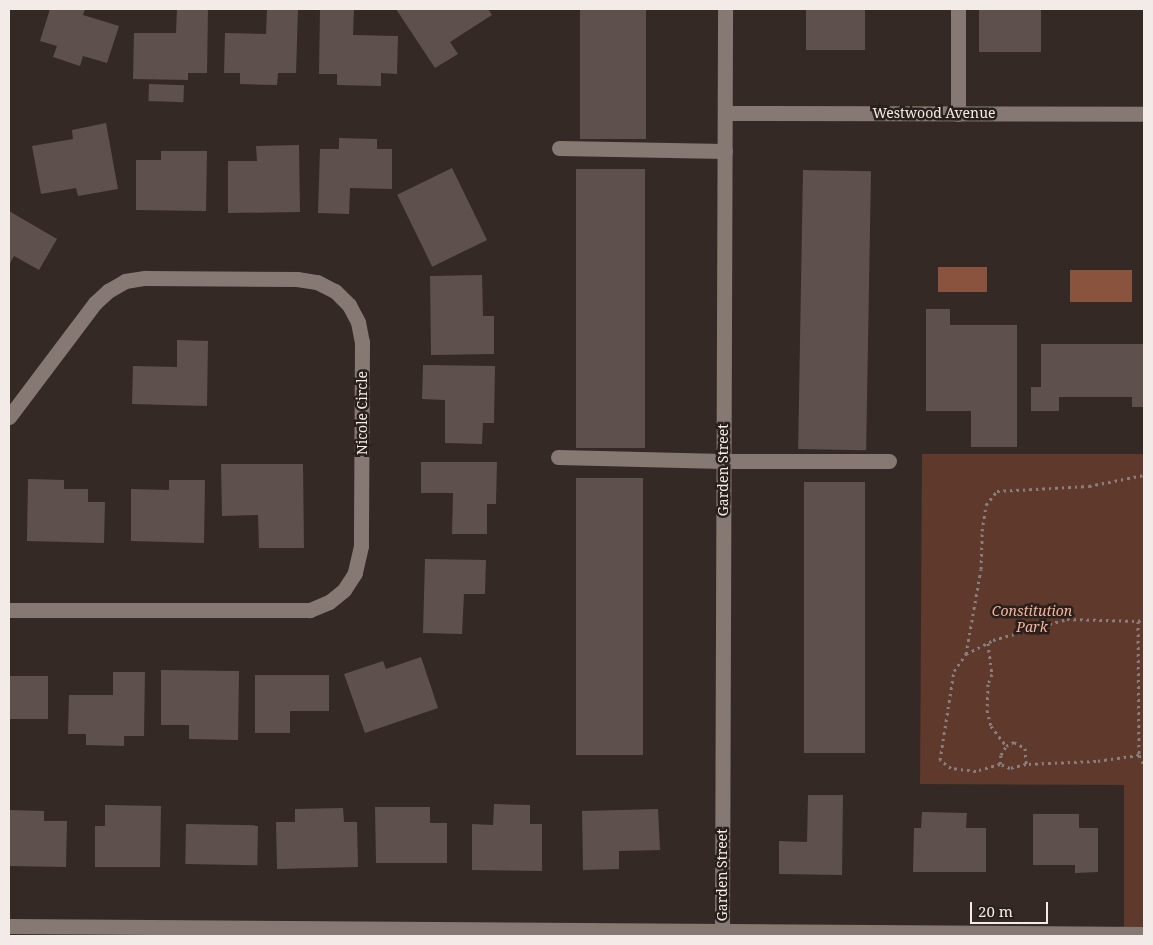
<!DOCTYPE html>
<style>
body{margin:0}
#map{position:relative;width:1153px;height:945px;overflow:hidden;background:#352925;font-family:"Noto Serif",serif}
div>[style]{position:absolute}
.green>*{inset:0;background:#5e392c}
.water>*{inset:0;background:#89533e;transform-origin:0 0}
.building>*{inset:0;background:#5e514d;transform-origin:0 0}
.path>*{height:3px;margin-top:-1.5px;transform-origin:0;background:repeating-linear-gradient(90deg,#897e7b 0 2.5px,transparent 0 6.5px)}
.minor>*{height:15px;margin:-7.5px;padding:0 7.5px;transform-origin:7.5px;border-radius:7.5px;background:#867974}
span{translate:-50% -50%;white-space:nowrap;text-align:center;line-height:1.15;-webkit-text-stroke:5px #2a201b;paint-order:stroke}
.street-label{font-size:14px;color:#f3ebe8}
.park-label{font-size:14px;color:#f8b49b;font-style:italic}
.frame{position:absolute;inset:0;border:10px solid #f3ebe8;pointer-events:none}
.scale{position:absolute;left:970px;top:902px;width:78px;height:22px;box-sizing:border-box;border:2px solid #f3ebe8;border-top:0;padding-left:6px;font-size:15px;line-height:18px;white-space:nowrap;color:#f3ebe8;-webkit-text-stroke:4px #2a201b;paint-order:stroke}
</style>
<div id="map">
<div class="green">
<i style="clip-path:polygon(922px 454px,1144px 454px,1144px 928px,1124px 928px,1124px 785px,920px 784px)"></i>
</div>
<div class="water">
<i style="left:938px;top:267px;width:49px;height:25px"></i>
<i style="left:1070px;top:270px;width:62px;height:32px"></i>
</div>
<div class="building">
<i style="clip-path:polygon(50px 9px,85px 9px,83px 15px,119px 26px,107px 63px,83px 56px,80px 66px,53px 57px,57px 46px,40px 41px)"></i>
<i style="clip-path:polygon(177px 9px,208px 9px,207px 73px,188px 73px,188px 80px,133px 79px,134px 33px,176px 33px)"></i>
<i style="clip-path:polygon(267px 9px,298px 9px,296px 73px,278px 73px,277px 85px,240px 84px,240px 73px,224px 73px,225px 33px,266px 34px)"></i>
<i style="clip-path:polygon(320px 9px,354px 9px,353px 35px,398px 36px,397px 74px,381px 73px,381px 86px,337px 85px,337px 74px,319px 74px)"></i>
<i style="clip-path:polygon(396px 9px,488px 9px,492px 15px,450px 42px,458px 54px,435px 68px)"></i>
<i style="left:580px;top:9px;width:66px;height:130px"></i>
<i style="left:806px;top:9px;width:59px;height:41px"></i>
<i style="left:979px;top:9px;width:62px;height:43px"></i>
<i style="left:149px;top:84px;width:35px;height:17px;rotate:2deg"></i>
<i style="clip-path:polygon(106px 123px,118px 189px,78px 196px,76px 188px,41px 194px,32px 146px,73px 139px,72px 130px)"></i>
<i style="clip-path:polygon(339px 138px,377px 139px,377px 149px,392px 149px,392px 189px,350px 188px,349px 214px,318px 213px,320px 149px,339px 149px)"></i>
<i style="clip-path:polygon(299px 145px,300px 212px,228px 213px,228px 161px,257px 161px,256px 146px)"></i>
<i style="clip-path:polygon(161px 151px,207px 151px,206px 211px,136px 210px,136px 160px,161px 160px)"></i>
<i style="left:452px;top:168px;width:80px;height:61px;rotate:64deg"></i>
<i style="left:576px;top:169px;width:69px;height:279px"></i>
<i style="left:803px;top:170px;width:68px;height:279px;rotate:1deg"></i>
<i style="clip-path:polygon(9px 211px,57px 239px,39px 270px,14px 256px,9px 265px)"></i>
<i style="clip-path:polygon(482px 275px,483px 316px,494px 316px,494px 354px,431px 355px,430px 276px)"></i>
<i style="clip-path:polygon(926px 309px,950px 309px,950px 325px,1017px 325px,1017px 447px,971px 447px,971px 411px,926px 411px)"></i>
<i style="clip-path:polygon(177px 340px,208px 341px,207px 406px,132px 404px,133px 366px,177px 367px)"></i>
<i style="clip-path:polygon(1041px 344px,1144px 344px,1144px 407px,1132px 407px,1132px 397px,1059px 397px,1059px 411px,1031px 411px,1031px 387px,1041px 387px)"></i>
<i style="clip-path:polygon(423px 365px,495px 366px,494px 423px,483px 423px,482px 444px,445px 443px,445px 400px,422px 399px)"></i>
<i style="clip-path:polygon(421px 462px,497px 462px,496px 504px,487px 504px,487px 534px,452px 534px,453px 493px,421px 493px)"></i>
<i style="clip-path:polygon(221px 464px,303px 464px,304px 548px,259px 548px,258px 515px,222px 516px)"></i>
<i style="left:576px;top:478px;width:67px;height:277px"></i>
<i style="clip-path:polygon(28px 479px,64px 480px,64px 489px,88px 489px,88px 502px,105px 502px,104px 543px,27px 541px)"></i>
<i style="clip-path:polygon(169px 480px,205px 480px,204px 543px,131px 541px,131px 489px,169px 490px)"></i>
<i style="left:804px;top:482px;width:61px;height:271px"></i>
<i style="clip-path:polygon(425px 559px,486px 560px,485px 594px,464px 594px,462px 634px,423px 633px)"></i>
<i style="clip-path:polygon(421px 657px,438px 708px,365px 733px,344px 674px,383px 661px,386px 669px)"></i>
<i style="clip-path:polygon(161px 670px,239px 671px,238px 740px,189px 739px,189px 725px,161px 725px)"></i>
<i style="clip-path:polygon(113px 672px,145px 672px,144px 736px,124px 736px,124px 746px,86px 745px,86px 734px,68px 734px,69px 695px,113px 695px)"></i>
<i style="clip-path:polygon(255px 675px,329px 675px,329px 711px,290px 711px,290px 733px,255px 733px)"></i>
<i style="left:9px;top:676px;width:39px;height:43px"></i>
<i style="clip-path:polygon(808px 795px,843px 795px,842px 875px,779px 874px,779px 841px,807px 842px)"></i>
<i style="clip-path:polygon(494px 804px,530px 805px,530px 824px,542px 824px,542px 871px,472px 870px,472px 824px,493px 825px)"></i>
<i style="clip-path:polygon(105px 805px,161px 806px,160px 867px,95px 867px,95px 826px,105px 826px)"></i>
<i style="clip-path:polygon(375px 807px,430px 807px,430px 823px,447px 823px,447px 863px,376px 863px)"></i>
<i style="clip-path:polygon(343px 808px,344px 822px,357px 822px,358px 867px,277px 869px,276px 822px,295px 822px,295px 809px)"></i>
<i style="clip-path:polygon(658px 809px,660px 850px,619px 851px,619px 869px,583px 870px,582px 811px)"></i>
<i style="clip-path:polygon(9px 810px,44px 811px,44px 821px,67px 821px,66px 867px,9px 866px)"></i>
<i style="clip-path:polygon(922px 812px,967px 813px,966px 828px,986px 828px,986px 872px,913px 872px,914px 828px,921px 828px)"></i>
<i style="clip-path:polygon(1033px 814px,1079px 814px,1079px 828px,1098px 828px,1098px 872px,1075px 873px,1075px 865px,1033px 865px)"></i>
<i style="left:186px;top:824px;width:72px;height:40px;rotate:1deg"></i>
</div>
<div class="path">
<i style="left:1138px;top:621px;width:134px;rotate:89.6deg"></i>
<i style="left:1139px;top:755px;width:43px;rotate:172.1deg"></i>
<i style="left:1096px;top:761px;width:70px;rotate:177.5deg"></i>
<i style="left:1026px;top:764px;width:16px;rotate:166deg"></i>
<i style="left:1010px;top:768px;width:11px;rotate:-158deg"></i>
<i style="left:1000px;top:764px;width:25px;rotate:164deg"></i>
<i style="left:976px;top:771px;width:25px;rotate:-173deg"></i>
<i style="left:951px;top:768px;width:14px;rotate:-144deg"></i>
<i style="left:940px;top:760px;width:90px;rotate:-81.1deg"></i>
<i style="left:954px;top:671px;width:21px;rotate:-55deg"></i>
<i style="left:966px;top:654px;width:30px;rotate:-27deg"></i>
<i style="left:993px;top:640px;width:77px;rotate:-15.8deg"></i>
<i style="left:1067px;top:619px;width:71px;rotate:1.6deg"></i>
<i style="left:1138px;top:621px;width:6px;rotate:-18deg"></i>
<i style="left:988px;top:643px;width:31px;rotate:83deg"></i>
<i style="left:992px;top:674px;width:11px;rotate:112deg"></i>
<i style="left:988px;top:684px;width:26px;rotate:92deg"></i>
<i style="left:987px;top:710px;width:16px;rotate:76deg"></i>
<i style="left:991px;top:726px;width:25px;rotate:53deg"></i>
<i style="left:966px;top:654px;width:86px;rotate:-80deg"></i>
<i style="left:981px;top:569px;width:38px;rotate:-88deg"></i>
<i style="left:982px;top:531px;width:26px;rotate:-81deg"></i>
<i style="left:986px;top:505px;width:18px;rotate:-52deg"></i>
<i style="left:997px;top:491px;width:92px;rotate:-3.1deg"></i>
<i style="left:1089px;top:486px;width:56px;rotate:-11.3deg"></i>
<i style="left:1139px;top:755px;width:11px;rotate:63deg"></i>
<i style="left:1000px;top:764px;width:9px;rotate:-84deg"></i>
<i style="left:1001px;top:755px;width:10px;rotate:-61deg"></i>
<i style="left:1006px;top:746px;width:9px;rotate:-27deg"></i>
<i style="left:1014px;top:742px;width:13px;rotate:29deg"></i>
<i style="left:1025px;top:748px;width:16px;rotate:86deg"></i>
</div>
<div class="minor">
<i style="left:725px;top:113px;width:419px;rotate:0.1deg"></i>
<i style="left:958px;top:114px;width:105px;rotate:-90deg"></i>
<i style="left:559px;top:148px;width:166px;rotate:1deg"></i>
<i style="left:9px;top:417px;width:143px;rotate:-53deg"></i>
<i style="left:95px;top:303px;width:18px;rotate:-43deg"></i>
<i style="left:108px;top:291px;width:20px;rotate:-30deg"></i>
<i style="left:125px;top:281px;width:20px;rotate:-9deg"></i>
<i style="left:145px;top:278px;width:152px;rotate:0.4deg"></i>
<i style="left:297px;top:279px;width:20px;rotate:9deg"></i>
<i style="left:317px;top:282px;width:20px;rotate:27deg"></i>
<i style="left:335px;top:291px;width:20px;rotate:45deg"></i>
<i style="left:349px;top:305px;width:19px;rotate:62deg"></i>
<i style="left:358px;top:322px;width:20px;rotate:79deg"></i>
<i style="left:362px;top:342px;width:204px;rotate:90.3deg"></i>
<i style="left:361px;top:546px;width:28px;rotate:103deg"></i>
<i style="left:355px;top:573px;width:20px;rotate:123deg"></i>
<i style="left:344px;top:590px;width:19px;rotate:141deg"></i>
<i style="left:329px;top:602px;width:21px;rotate:157deg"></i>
<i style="left:310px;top:610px;width:301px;rotate:180deg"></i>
<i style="left:558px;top:457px;width:165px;rotate:1.4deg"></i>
<i style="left:723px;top:461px;width:166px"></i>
<i style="left:9px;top:926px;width:1135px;rotate:0.4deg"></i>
<i style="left:722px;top:931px;width:922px;rotate:-89.81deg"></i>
</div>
<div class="street-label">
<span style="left:934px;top:113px">Westwood Avenue</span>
<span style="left:362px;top:413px;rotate:-90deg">Nicole Circle</span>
<span style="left:723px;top:470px;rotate:-90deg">Garden Street</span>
<span style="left:722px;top:875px;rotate:-90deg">Garden Street</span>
</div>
<div class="park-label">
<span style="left:1032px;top:619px">Constitution<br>Park</span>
</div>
<div class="frame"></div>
<div class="scale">20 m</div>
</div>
